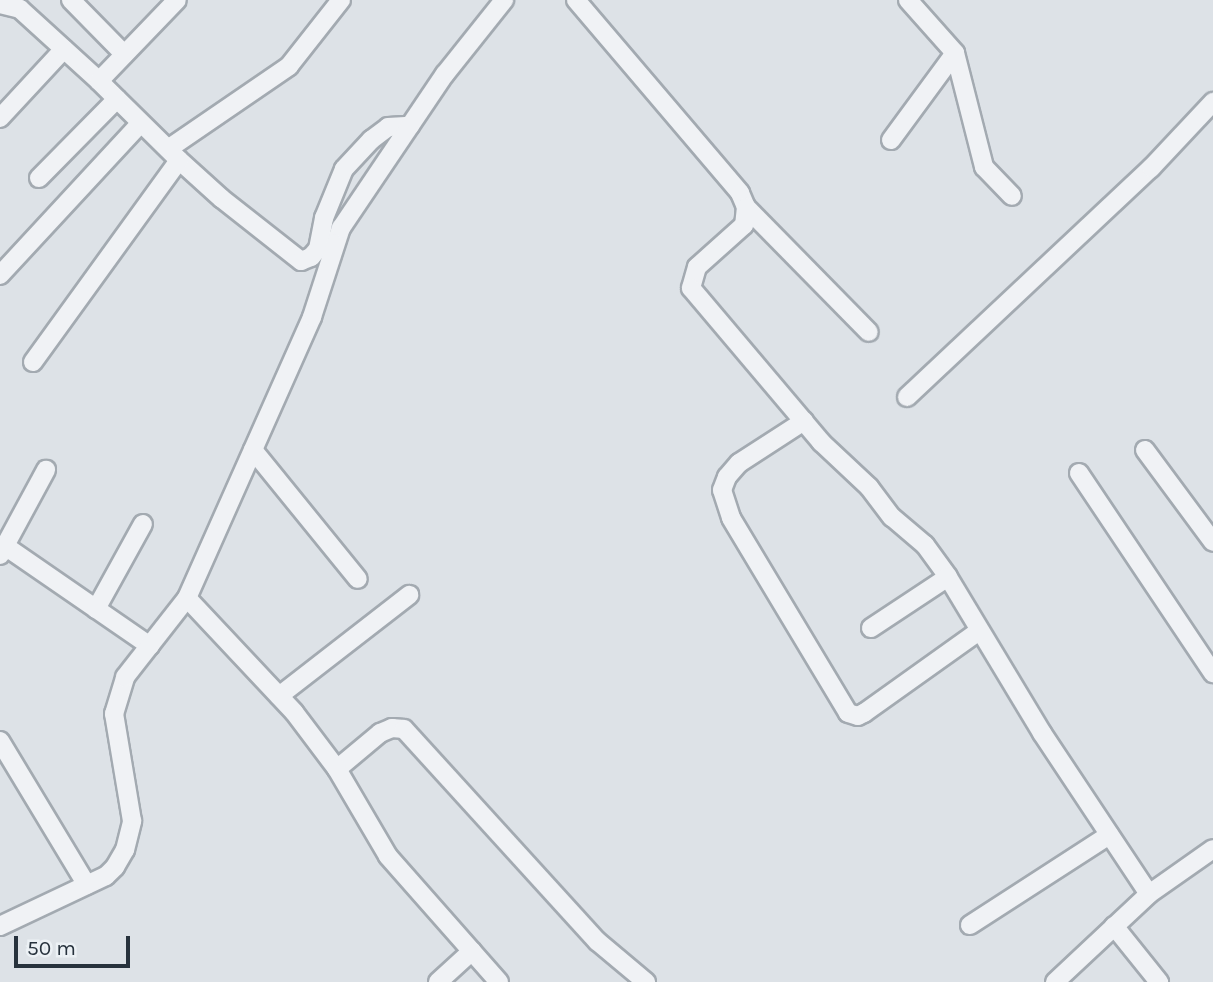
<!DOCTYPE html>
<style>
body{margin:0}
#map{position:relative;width:1213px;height:982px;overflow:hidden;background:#dde2e7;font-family:Karla,sans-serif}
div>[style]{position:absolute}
.roads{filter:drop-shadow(2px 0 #a3aab1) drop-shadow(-2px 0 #a3aab1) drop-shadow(0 2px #a3aab1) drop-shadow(0 -2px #a3aab1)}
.minor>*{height:18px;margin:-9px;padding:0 9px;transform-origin:9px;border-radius:9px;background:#f0f2f5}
span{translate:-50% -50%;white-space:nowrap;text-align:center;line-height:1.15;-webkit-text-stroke:5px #ecf1f5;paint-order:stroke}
.scale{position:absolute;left:14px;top:936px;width:116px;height:32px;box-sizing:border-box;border:4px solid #27323d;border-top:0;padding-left:9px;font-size:21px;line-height:24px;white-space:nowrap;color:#27323d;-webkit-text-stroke:5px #ecf1f5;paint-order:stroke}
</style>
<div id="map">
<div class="roads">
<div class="minor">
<i style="left:71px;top:0;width:76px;rotate:45.5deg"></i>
<i style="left:576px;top:0;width:253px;rotate:49.6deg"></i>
<i style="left:740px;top:193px;width:15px;rotate:67deg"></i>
<i style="left:746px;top:207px;width:18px;rotate:96deg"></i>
<i style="left:744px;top:225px;width:63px;rotate:138.2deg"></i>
<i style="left:697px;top:267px;width:22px;rotate:106deg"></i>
<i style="left:691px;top:288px;width:202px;rotate:49.8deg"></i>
<i style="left:821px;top:442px;width:66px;rotate:43.2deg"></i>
<i style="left:869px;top:487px;width:38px;rotate:53deg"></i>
<i style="left:892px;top:517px;width:43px;rotate:40.3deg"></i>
<i style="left:925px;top:545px;width:39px;rotate:54deg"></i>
<i style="left:948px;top:577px;width:182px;rotate:58.9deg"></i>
<i style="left:1042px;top:733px;width:193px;rotate:56.4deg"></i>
<i style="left:908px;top:0;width:71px;rotate:48.4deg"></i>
<i style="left:955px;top:53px;width:118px;rotate:75.7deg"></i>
<i style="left:984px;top:167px;width:40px;rotate:46deg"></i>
<i style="left:0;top:4px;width:21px;rotate:14deg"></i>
<i style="left:20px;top:9px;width:107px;rotate:42.3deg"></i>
<i style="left:0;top:118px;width:94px;rotate:-47.2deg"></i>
<i style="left:891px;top:140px;width:108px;rotate:-53.7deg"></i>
<i style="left:168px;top:149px;width:147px;rotate:-34.4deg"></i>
<i style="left:289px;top:66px;width:84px;rotate:-51.8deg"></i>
<i style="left:179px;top:160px;width:57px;rotate:42.1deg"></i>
<i style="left:221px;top:198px;width:102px;rotate:38.2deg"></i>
<i style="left:301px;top:261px;width:11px;rotate:-22deg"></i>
<i style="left:311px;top:257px;width:11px;rotate:-49deg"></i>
<i style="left:318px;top:249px;width:32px;rotate:-79deg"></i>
<i style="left:324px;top:218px;width:53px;rotate:-67.8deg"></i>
<i style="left:344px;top:169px;width:40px;rotate:-47deg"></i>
<i style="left:371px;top:140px;width:21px;rotate:-37deg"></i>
<i style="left:388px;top:127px;width:22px;rotate:-3deg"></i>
<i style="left:39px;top:178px;width:111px;rotate:-45.4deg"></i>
<i style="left:746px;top:207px;width:175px;rotate:45.5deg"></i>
<i style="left:0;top:275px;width:207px;rotate:-47.2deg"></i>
<i style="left:33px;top:362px;width:249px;rotate:-54.1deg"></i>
<i style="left:179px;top:160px;width:112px;rotate:-135.4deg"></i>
<i style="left:99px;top:81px;width:112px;rotate:-46.1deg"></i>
<i style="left:907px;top:397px;width:335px;rotate:-43.2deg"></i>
<i style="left:1151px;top:168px;width:91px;rotate:-46.8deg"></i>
<i style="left:804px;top:421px;width:77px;rotate:147.1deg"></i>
<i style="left:739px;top:463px;width:18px;rotate:131deg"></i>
<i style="left:727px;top:477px;width:14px;rotate:111deg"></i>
<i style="left:722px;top:490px;width:29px;rotate:72deg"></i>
<i style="left:731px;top:518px;width:227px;rotate:59deg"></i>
<i style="left:848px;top:713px;width:10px;rotate:17deg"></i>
<i style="left:858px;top:716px;width:7px;rotate:-27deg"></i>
<i style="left:864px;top:713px;width:141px;rotate:-35.5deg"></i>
<i style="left:253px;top:450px;width:166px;rotate:50.9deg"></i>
<i style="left:1145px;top:450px;width:114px;rotate:53.5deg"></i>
<i style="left:1079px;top:473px;width:241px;rotate:56.2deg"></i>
<i style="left:5px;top:546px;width:176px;rotate:34.6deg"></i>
<i style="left:0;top:555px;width:97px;rotate:-61.6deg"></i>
<i style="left:96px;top:609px;width:97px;rotate:-61.1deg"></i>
<i style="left:871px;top:628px;width:92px;rotate:-33.5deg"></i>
<i style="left:279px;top:696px;width:165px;rotate:-37.8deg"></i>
<i style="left:0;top:741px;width:168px;rotate:58.9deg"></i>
<i style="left:337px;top:769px;width:56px;rotate:-39.9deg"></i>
<i style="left:380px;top:733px;width:13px;rotate:-23deg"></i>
<i style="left:392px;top:728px;width:12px;rotate:5deg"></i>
<i style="left:404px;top:729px;width:287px;rotate:47.7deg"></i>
<i style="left:597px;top:941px;width:64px;rotate:39.9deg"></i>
<i style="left:970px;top:925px;width:166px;rotate:-32.9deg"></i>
<i style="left:0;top:926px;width:117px;rotate:-25.3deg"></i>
<i style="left:106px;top:876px;width:13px;rotate:-45deg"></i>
<i style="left:115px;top:867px;width:20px;rotate:-60deg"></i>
<i style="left:125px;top:850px;width:30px;rotate:-76deg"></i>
<i style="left:132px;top:821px;width:109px;rotate:-99.5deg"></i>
<i style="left:114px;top:714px;width:39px;rotate:-73deg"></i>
<i style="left:125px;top:677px;width:100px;rotate:-51.9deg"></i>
<i style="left:1114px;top:926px;width:72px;rotate:51.2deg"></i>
<i style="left:438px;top:982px;width:46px;rotate:-42.4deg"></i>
<i style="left:499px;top:982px;width:168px;rotate:-131.4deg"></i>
<i style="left:388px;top:856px;width:101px;rotate:-120.4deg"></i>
<i style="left:337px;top:769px;width:71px;rotate:-127deg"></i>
<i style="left:294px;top:712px;width:156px;rotate:-133.2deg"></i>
<i style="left:187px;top:598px;width:308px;rotate:-66deg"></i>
<i style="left:312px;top:317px;width:94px;rotate:-72deg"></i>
<i style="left:341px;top:228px;width:186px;rotate:-56deg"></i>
<i style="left:445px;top:74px;width:95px;rotate:-51.4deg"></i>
<i style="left:1055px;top:982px;width:129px;rotate:-43.1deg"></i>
<i style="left:1149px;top:894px;width:78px;rotate:-35.1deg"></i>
</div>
</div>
<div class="scale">50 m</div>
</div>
